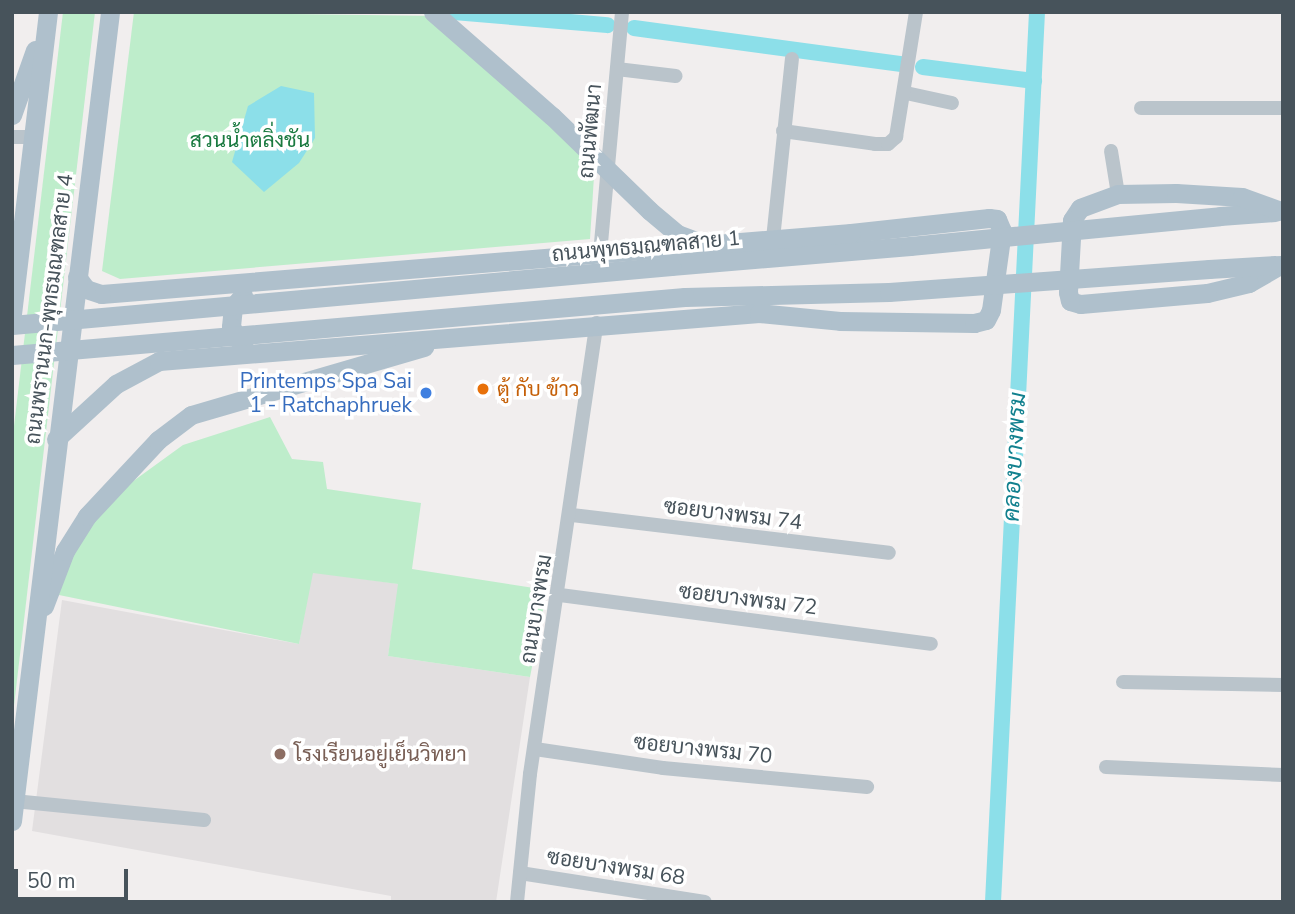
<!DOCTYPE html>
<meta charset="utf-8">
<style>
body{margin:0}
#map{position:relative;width:1295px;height:914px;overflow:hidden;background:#f1eeee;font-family:"Nunito Sans",Sarabun,sans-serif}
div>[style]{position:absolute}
.education>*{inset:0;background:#e2dfe0}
.green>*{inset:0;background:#beedcb}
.water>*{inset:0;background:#8cdfe9}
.canal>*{height:16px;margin:-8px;padding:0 8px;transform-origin:8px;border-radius:8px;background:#8cdfe9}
.minor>*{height:14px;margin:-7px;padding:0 7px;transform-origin:7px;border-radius:7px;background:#bac4cb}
.major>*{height:19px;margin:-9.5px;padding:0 9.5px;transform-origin:9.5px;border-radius:9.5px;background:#afc0cc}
.major-bridge>*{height:19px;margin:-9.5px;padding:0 9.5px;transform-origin:9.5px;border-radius:9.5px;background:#afc0cc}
.dots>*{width:19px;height:19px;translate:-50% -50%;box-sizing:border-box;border:4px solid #fff;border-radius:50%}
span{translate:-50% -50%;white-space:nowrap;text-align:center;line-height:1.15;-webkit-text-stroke:7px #fff;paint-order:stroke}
.street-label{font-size:21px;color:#47535b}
.park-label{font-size:21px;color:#1a7a40}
.shop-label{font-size:21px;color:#366cbe}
.right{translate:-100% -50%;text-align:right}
.food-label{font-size:21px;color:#c56008}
.left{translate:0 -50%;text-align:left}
.education-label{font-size:21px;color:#785e54}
.water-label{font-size:23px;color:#11808e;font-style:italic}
.frame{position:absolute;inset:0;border:14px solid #47535b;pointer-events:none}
.scale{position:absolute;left:14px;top:869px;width:114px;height:32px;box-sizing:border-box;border:4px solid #47535b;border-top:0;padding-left:9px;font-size:21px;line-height:24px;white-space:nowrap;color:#47535b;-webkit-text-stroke:5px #fff;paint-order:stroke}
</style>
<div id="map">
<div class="education">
<i style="clip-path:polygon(312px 572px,399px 584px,388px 656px,530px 677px,496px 902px,391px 902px,391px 896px,32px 831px,62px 600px,299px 644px)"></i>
</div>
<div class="green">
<i style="clip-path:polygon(63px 12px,95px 12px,12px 723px,12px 443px)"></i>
<i style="clip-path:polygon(134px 12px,439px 16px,595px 161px,590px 239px,120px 279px,102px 271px)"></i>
<i style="clip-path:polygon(270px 417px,292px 459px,323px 462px,327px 489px,421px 503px,412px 569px,547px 590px,530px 677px,388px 656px,398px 584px,313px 573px,299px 644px,59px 595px,65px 551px,132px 482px,183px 445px)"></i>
</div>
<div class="water">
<i style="clip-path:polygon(281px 86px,314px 93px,315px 138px,299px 163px,264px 192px,232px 162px,248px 106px)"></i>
</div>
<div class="canal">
<i style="left:454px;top:12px;width:154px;rotate:4.9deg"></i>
<i style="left:634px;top:28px;width:270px;rotate:7.7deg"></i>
<i style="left:923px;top:67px;width:112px;rotate:7.2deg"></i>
<i style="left:993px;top:902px;width:891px;rotate:-87.17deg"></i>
</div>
<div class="minor">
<i style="left:617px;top:69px;width:59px;rotate:6.8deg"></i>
<i style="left:906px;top:93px;width:47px;rotate:12.3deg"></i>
<i style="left:1141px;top:108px;width:142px"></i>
<i style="left:783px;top:131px;width:93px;rotate:8deg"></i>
<i style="left:875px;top:144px;width:13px"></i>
<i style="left:888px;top:144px;width:11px;rotate:-41deg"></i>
<i style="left:896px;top:137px;width:127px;rotate:-80.9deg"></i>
<i style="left:12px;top:137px;width:21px"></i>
<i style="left:1111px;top:151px;width:44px;rotate:80.8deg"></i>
<i style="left:773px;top:239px;width:181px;rotate:-84deg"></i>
<i style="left:600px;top:254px;width:243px;rotate:-84.8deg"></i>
<i style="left:572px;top:515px;width:319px;rotate:6.8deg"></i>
<i style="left:560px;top:595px;width:374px;rotate:7.5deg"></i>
<i style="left:1123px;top:682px;width:160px;rotate:1.1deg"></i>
<i style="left:535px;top:749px;width:129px;rotate:8.4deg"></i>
<i style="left:663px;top:768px;width:205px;rotate:5.3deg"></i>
<i style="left:1106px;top:767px;width:177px;rotate:2.6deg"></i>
<i style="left:14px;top:801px;width:191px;rotate:5.7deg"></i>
<i style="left:520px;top:873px;width:187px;rotate:8.9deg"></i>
<i style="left:517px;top:902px;width:129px;rotate:-84.2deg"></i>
<i style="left:530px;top:774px;width:456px;rotate:-81.6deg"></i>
</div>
<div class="major">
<i style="left:433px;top:12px;width:158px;rotate:41.2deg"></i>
<i style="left:552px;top:116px;width:136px;rotate:44.1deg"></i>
<i style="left:650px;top:211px;width:35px;rotate:40deg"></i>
<i style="left:677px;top:234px;width:23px;rotate:20deg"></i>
<i style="left:12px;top:115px;width:69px;rotate:-70.5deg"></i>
<i style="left:1220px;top:216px;width:55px;rotate:-4.2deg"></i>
<i style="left:1280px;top:265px;width:36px;rotate:150deg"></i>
<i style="left:1249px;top:283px;width:43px;rotate:166.6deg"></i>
<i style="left:1207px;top:293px;width:127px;rotate:175deg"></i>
<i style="left:1080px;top:304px;width:10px;rotate:-163deg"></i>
<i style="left:1070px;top:301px;width:9px;rotate:-103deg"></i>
<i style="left:1068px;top:292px;width:72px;rotate:-86.8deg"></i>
<i style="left:1072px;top:220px;width:14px;rotate:-56deg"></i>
<i style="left:1080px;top:208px;width:40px;rotate:-20.2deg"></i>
<i style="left:1118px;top:194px;width:58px;rotate:-1deg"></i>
<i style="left:1176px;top:193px;width:66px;rotate:3.5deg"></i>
<i style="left:1242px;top:197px;width:41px;rotate:19.7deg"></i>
<i style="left:671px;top:266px;width:240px;rotate:-4.8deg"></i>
<i style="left:1209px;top:269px;width:66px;rotate:-3.5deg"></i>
<i style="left:243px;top:295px;width:16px;rotate:130deg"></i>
<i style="left:233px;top:307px;width:20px;rotate:96deg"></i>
<i style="left:231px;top:327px;width:25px;rotate:58deg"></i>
<i style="left:685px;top:297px;width:204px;rotate:-1.4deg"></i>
<i style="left:12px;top:314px;width:304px;rotate:-83.2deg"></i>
<i style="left:56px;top:439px;width:81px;rotate:-42.5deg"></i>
<i style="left:116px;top:384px;width:49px;rotate:-28.1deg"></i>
<i style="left:159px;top:361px;width:602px;rotate:-4.57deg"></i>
<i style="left:759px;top:313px;width:81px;rotate:5.6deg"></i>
<i style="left:840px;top:321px;width:134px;rotate:0.9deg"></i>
<i style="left:974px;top:323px;width:12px;rotate:-14deg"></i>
<i style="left:986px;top:320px;width:11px;rotate:-63deg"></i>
<i style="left:991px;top:310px;width:80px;rotate:-82.1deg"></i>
<i style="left:1002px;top:231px;width:13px;rotate:-113deg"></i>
<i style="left:997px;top:219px;width:8px;rotate:-173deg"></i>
<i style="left:989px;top:218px;width:139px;rotate:173.8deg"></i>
<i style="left:851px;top:233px;width:752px;rotate:175.35deg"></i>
<i style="left:101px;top:294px;width:16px;rotate:-162deg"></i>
<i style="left:86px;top:289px;width:15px;rotate:-127deg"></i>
<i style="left:44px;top:606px;width:59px;rotate:-69.1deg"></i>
<i style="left:65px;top:551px;width:41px;rotate:-57.8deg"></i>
<i style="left:87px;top:516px;width:104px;rotate:-46.9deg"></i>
<i style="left:158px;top:440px;width:41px;rotate:-37.1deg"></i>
<i style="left:191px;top:415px;width:243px;rotate:-16.3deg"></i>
<i style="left:12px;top:821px;width:815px;rotate:-83.09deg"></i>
</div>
<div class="major-bridge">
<i style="left:910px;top:246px;width:311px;rotate:-5.5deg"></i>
<i style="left:889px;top:292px;width:321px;rotate:-4.1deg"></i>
<i style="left:12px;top:325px;width:662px;rotate:-5.12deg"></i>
<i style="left:12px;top:355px;width:675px;rotate:-4.93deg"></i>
</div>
<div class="dots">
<i style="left:483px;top:389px;background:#e8710a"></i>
<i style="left:426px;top:393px;background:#3f7fe0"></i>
<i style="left:280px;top:754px;background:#8d6e63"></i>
</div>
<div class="street-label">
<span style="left:590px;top:131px;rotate:-85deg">ถนนพัฒนา</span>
<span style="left:646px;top:246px;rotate:-5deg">ถนนพุทธมณฑลสาย 1</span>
<span style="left:49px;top:309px;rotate:-83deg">ถนนพรานนก-พุทธมณฑลสาย 4</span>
<span style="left:733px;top:514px;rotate:7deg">ซอยบางพรม 74</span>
<span style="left:748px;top:599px;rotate:7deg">ซอยบางพรม 72</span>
<span style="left:536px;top:609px;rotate:-81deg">ถนนบางพรม</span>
<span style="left:703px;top:749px;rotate:6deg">ซอยบางพรม 70</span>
<span style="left:616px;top:867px;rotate:9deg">ซอยบางพรม 68</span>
</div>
<div class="park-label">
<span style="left:250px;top:140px">สวนน้ำตลิ่งชัน</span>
</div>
<div class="shop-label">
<span class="right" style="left:412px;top:393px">Printemps Spa Sai<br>1 - Ratchaphruek</span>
</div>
<div class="food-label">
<span class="left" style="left:497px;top:389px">ตู้ กับ ข้าว</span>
</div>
<div class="education-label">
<span class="left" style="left:294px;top:754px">โรงเรียนอยู่เย็นวิทยา</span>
</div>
<div class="water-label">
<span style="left:1015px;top:457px;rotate:-87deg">คลองบางพรม</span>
</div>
<div class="frame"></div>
<div class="scale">50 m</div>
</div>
